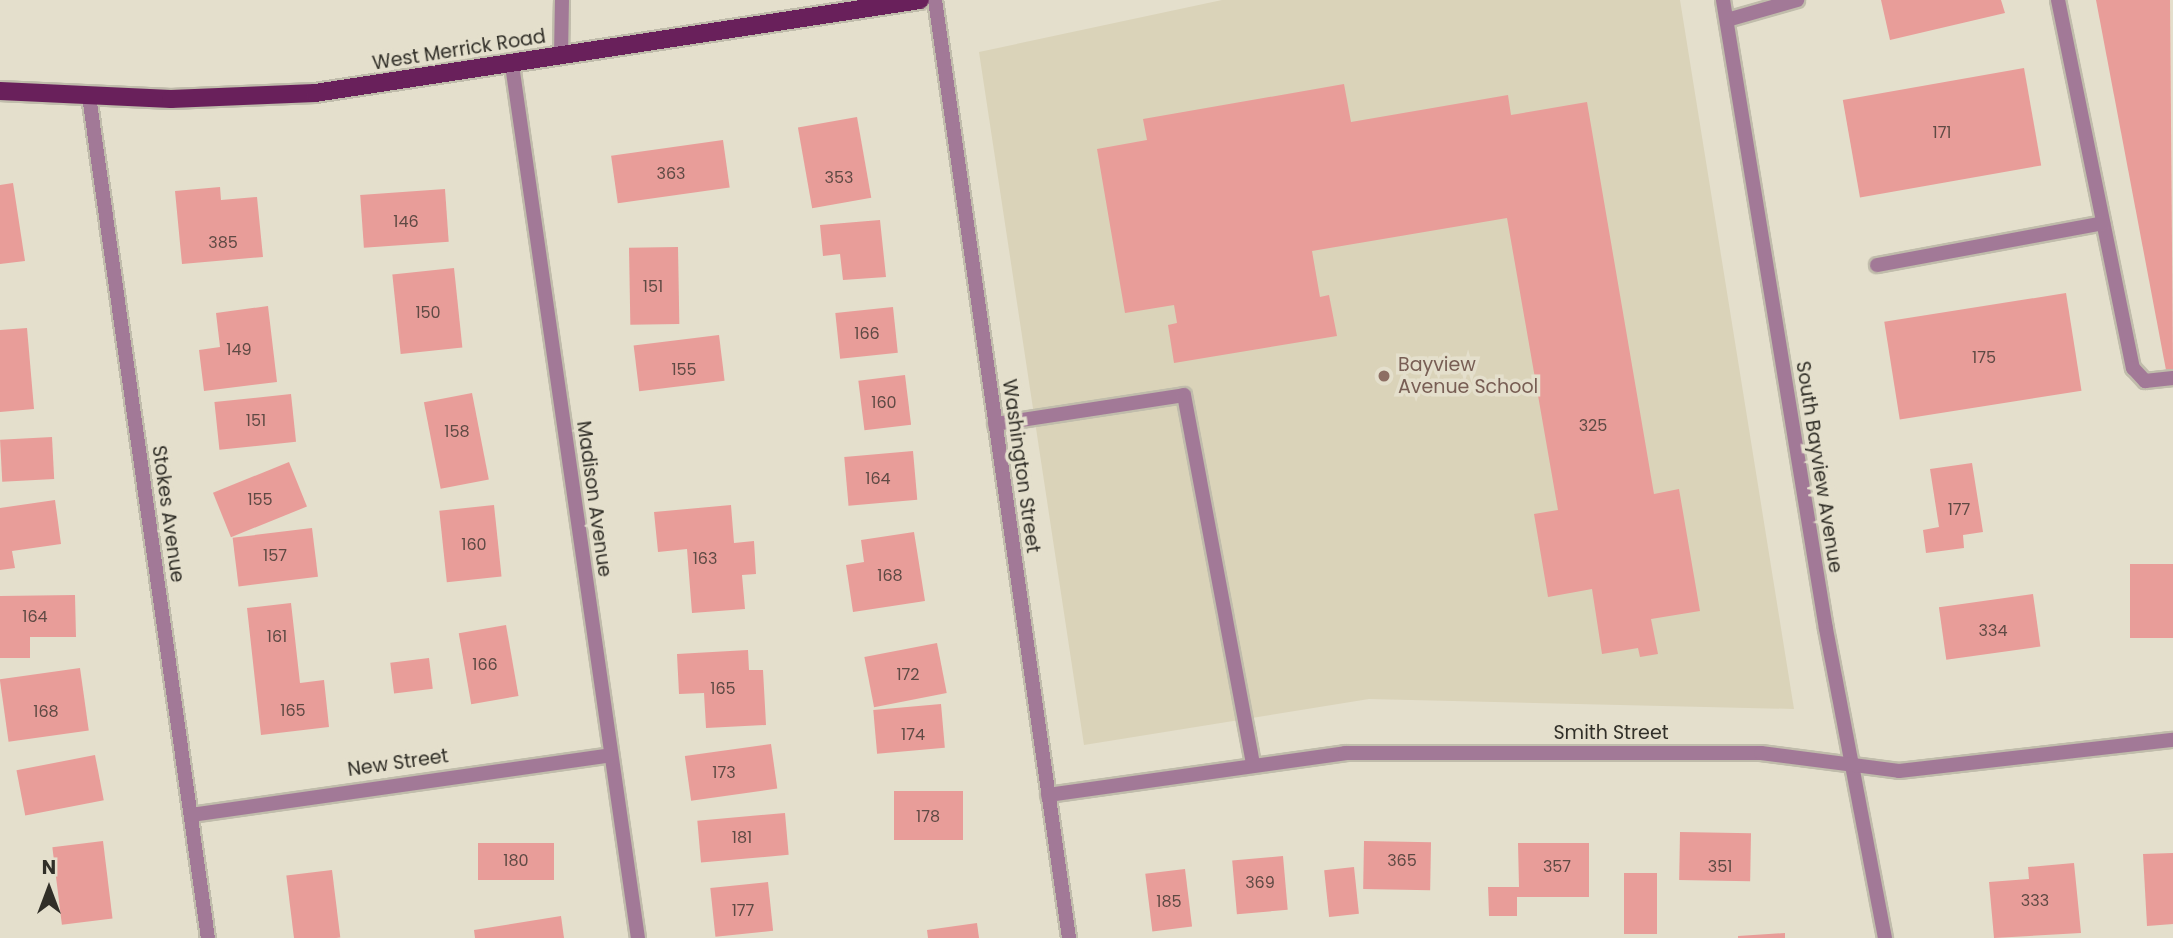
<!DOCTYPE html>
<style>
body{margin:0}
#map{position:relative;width:2173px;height:938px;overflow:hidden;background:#e4dfcc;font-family:Poppins,sans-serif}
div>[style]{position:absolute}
.built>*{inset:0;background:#dad3b9}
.building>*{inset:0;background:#e89d99;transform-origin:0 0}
.roads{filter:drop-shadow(2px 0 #c0bcab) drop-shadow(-2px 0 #c0bcab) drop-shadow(0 2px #c0bcab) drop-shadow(0 -2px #c0bcab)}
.lane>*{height:14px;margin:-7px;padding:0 7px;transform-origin:7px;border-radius:7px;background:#a27997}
.street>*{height:14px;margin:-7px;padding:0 7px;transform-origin:7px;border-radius:7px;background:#a27997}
.primary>*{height:18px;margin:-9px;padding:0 9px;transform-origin:9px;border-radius:9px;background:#69205b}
.dots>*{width:19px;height:19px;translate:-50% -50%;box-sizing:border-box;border:4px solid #e4dfcc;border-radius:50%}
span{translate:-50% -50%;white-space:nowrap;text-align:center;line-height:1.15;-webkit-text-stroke:7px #e4dfcc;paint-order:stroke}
.number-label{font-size:16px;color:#5f4a44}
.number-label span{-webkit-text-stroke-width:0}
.street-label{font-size:19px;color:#312f28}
.education-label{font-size:19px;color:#785e54}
.left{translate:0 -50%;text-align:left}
.north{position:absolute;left:14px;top:854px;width:70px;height:70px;-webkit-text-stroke:5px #e4dfcc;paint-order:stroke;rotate:0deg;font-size:19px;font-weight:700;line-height:28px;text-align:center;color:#312f28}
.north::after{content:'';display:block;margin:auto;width:24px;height:32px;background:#312f28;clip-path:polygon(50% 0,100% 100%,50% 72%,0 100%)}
</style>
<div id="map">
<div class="built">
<i style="clip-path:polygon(1222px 0,1680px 0,1794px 709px,1369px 699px,1084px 745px,979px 52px)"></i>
</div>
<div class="building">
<i style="clip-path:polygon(1881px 0,2001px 0,2005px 13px,1890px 40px)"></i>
<i style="clip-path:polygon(2096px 0,2170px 0,2173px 369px,2166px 370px)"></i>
<i style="left:2024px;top:68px;width:99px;height:184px;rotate:80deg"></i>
<i style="clip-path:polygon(1344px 84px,1351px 122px,1508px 95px,1511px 115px,1587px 102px,1654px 494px,1679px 489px,1700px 611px,1651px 619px,1658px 654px,1640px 657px,1638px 648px,1602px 654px,1592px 589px,1548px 597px,1534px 514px,1558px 510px,1507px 218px,1312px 251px,1320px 297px,1329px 295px,1337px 336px,1174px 363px,1168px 325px,1177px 323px,1174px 305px,1125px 313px,1097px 149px,1147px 140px,1143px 119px)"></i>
<i style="left:857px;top:117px;width:82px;height:60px;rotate:80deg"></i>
<i style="left:723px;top:140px;width:48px;height:113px;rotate:82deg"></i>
<i style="clip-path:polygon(13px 183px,25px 261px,0 264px,0 185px)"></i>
<i style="clip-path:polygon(220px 187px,221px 200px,257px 197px,263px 257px,182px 264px,175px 191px)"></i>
<i style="left:445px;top:189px;width:53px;height:85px;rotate:86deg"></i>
<i style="clip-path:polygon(880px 220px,886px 277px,843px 280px,840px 254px,823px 256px,820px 225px)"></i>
<i style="left:678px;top:247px;width:77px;height:49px;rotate:89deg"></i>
<i style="left:454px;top:268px;width:80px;height:62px;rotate:84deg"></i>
<i style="left:2066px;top:293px;width:99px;height:184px;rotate:81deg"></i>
<i style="clip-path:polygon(268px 306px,277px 382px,204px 391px,199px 350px,220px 347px,216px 313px)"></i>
<i style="left:893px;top:307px;width:46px;height:58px;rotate:84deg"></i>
<i style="clip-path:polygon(27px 328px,34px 409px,0 412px,0 330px)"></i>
<i style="left:719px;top:335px;width:46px;height:86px;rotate:83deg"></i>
<i style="left:905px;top:375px;width:50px;height:47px;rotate:83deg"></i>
<i style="left:472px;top:393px;width:88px;height:49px;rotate:79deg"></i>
<i style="left:291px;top:394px;width:48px;height:77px;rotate:84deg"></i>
<i style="left:52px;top:437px;width:42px;height:52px;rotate:87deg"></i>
<i style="left:913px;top:451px;width:49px;height:69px;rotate:85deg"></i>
<i style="left:289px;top:462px;width:48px;height:82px;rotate:68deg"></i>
<i style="clip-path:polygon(1972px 463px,1983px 532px,1963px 535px,1964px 548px,1926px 553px,1923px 530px,1939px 527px,1930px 469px)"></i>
<i style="clip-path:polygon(55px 500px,61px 544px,12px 551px,15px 568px,0 570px,0 508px)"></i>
<i style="left:494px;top:505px;width:72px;height:55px;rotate:84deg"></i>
<i style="clip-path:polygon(731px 505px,734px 543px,754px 541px,756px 574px,742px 575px,745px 609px,692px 613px,687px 549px,658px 552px,654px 512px)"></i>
<i style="left:312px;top:528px;width:49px;height:80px;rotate:83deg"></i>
<i style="clip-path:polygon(914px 532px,925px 601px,853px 612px,846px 565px,864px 562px,861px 540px)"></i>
<i style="left:2173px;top:564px;width:74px;height:43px;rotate:90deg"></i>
<i style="left:2033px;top:594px;width:53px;height:95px;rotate:82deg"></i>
<i style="clip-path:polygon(75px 595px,76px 637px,30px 637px,30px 658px,0 658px,0 596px)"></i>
<i style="clip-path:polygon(291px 603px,300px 683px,324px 680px,329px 727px,261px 735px,247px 608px)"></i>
<i style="left:506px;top:625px;width:72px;height:48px;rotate:80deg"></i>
<i style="left:937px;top:643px;width:51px;height:74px;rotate:79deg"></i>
<i style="clip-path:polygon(748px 650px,749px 670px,763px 670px,766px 725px,706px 728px,704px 693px,679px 694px,677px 654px)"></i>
<i style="left:429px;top:658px;width:31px;height:39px;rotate:83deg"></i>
<i style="left:80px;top:668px;width:63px;height:81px;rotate:82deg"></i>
<i style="left:941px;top:704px;width:44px;height:68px;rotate:85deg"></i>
<i style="left:771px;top:744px;width:45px;height:87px;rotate:82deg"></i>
<i style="left:95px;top:755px;width:46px;height:80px;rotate:79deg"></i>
<i style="left:894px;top:791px;width:69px;height:49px"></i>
<i style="left:785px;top:813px;width:42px;height:88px;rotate:85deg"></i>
<i style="left:1680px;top:832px;width:71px;height:48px;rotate:1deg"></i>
<i style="left:103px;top:841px;width:78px;height:51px;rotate:83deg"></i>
<i style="left:1364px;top:841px;width:67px;height:48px;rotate:1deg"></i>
<i style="left:478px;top:843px;width:76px;height:37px"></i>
<i style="clip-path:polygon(1518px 843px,1589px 843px,1589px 897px,1517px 897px,1517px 916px,1489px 916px,1488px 887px,1519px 887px)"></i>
<i style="clip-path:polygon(2173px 853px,2173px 924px,2147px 926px,2143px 854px)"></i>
<i style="left:1283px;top:856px;width:54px;height:51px;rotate:85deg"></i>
<i style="clip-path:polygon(2074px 863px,2081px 933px,1994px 938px,1989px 882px,2029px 879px,2028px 867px)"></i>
<i style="left:1354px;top:867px;width:47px;height:30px;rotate:84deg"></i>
<i style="left:1185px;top:869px;width:58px;height:40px;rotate:83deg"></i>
<i style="left:332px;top:870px;width:68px;height:46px;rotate:83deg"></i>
<i style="left:1624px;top:873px;width:33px;height:61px"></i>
<i style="left:768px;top:882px;width:49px;height:58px;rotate:84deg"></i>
<i style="clip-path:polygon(561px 916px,564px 938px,475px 938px,474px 930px)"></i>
<i style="clip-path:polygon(977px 923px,979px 938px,928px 938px,927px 930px)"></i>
<i style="clip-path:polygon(1785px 933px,1785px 938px,1738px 938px,1738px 936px)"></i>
</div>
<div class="roads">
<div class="lane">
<i style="left:2058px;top:0;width:376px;rotate:78.5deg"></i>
<i style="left:2133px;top:368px;width:18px;rotate:47deg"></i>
<i style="left:2145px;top:381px;width:28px;rotate:-6deg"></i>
<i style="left:1727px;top:20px;width:73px;rotate:-15.9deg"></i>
<i style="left:1877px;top:265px;width:230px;rotate:-10.5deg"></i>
<i style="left:995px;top:424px;width:191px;rotate:-8.7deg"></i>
<i style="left:1184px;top:395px;width:376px;rotate:79.4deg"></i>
</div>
<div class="street">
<i style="left:935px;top:0;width:948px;rotate:81.87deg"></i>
<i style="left:1723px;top:0;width:637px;rotate:80.7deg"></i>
<i style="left:1826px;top:629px;width:315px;rotate:79.2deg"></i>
<i style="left:561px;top:56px;width:56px;rotate:-89deg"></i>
<i style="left:512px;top:65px;width:882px;rotate:81.79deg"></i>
<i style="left:89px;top:96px;width:850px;rotate:81.96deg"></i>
<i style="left:1048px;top:795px;width:300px;rotate:-8deg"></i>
<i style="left:1345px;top:753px;width:416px"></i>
<i style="left:1761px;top:753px;width:139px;rotate:7.4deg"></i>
<i style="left:1899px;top:771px;width:276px;rotate:-6.5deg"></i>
<i style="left:191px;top:815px;width:424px;rotate:-8.1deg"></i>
</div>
<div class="primary">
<i style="left:0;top:91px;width:171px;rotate:2.7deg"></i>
<i style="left:171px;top:99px;width:144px;rotate:-2.4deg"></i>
<i style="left:315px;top:93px;width:612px;rotate:-8.74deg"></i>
</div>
</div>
<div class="dots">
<i style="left:1384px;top:376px;background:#8d6e63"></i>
</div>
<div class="number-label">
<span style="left:1942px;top:133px">171</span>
<span style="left:671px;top:174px">363</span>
<span style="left:839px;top:178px">353</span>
<span style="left:406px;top:222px">146</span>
<span style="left:223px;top:243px">385</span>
<span style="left:653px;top:287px">151</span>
<span style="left:428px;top:313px">150</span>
<span style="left:867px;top:334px">166</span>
<span style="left:239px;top:350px">149</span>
<span style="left:1984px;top:358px">175</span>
<span style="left:684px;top:370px">155</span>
<span style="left:884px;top:403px">160</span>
<span style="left:256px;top:421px">151</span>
<span style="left:1593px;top:426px">325</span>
<span style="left:457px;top:432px">158</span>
<span style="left:878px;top:479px">164</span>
<span style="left:260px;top:500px">155</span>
<span style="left:1959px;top:510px">177</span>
<span style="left:474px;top:545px">160</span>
<span style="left:275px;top:556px">157</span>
<span style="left:705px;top:559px">163</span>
<span style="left:890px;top:576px">168</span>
<span style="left:35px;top:617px">164</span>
<span style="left:1993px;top:631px">334</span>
<span style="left:277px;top:637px">161</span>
<span style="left:485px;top:665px">166</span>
<span style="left:908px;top:675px">172</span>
<span style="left:723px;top:689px">165</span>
<span style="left:293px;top:711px">165</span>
<span style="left:46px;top:712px">168</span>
<span style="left:913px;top:735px">174</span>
<span style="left:724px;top:773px">173</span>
<span style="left:928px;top:817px">178</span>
<span style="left:742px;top:838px">181</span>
<span style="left:516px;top:861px">180</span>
<span style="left:1402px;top:861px">365</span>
<span style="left:1557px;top:867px">357</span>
<span style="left:1720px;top:867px">351</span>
<span style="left:1260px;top:883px">369</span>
<span style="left:2035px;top:901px">333</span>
<span style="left:1169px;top:902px">185</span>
<span style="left:743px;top:911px">177</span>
</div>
<div class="street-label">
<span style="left:459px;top:50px;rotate:-9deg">West Merrick Road</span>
<span style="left:1021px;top:466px;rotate:82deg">Washington Street</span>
<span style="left:1819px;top:467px;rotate:81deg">South Bayview Avenue</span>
<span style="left:594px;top:499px;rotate:82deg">Madison Avenue</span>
<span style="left:168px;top:514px;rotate:82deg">Stokes Avenue</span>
<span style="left:1611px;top:733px">Smith Street</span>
<span style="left:398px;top:763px;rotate:-8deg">New Street</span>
</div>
<div class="education-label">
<span class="left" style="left:1398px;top:376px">Bayview<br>Avenue School</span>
</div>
<div class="north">N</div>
</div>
